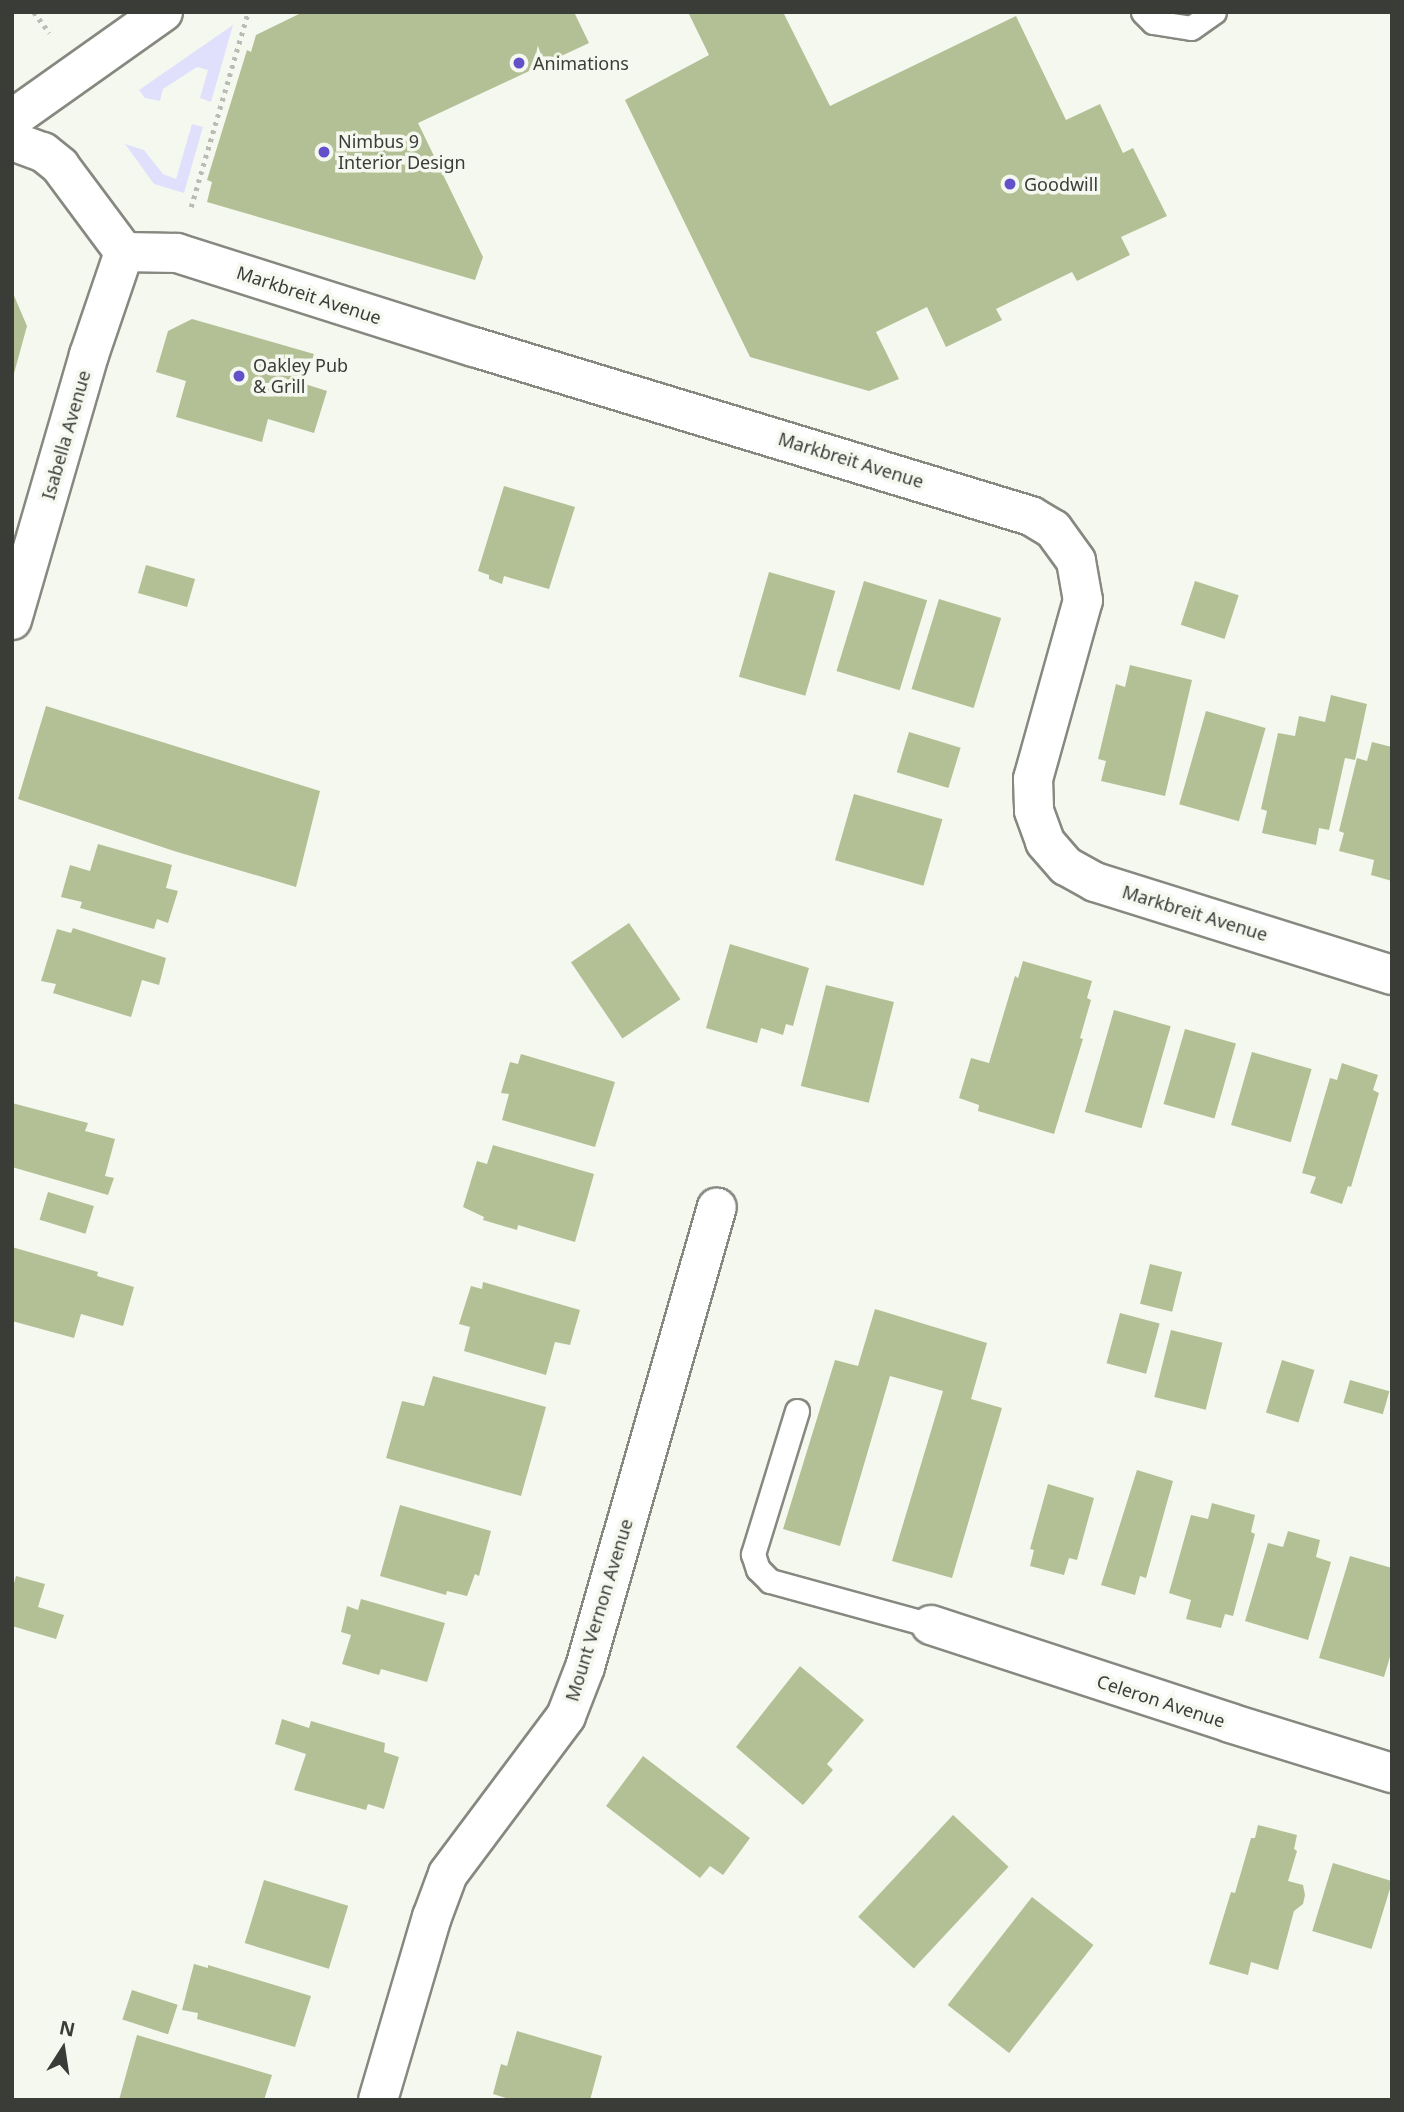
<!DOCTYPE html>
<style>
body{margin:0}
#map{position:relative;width:1404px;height:2112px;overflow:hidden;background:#f5f8ef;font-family:"Noto Sans",sans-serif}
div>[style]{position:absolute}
.green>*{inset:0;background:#e0e0fd}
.building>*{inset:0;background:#b3c095;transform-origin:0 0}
.path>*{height:4.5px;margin-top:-2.25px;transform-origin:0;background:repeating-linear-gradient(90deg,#b9bcb5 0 3.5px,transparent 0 8.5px)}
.roads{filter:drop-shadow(2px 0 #878981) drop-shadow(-2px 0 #878981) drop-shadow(0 2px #878981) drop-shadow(0 -2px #878981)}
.lane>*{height:23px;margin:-11.5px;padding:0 11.5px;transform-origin:11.5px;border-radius:11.5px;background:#fff}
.street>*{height:38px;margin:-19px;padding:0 19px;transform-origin:19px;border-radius:19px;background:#fff}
.secondary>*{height:38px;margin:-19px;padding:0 19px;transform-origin:19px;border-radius:19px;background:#fff}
.dots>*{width:19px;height:19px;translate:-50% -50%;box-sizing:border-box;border:4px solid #f5f8ef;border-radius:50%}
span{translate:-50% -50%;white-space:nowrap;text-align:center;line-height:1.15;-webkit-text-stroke:7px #f5f8ef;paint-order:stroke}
.poi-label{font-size:18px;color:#3a3c38}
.left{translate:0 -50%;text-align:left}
.street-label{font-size:18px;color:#3a3c38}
.frame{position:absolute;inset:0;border:14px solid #3a3c38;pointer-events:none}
.north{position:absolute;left:28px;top:2014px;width:70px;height:70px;-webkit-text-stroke:5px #f5f8ef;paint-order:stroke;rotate:12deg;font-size:19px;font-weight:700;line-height:28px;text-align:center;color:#3a3c38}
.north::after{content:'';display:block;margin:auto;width:24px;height:32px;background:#3a3c38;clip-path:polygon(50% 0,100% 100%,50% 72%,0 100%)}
</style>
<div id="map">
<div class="green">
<i style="clip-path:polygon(233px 25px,211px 102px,200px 98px,208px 70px,197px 67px,163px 89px,160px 101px,145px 98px,139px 90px)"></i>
<i style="clip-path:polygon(192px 124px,203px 127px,184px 193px,154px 184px,125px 144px,144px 150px,163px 174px,176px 179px)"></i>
</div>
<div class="building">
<i style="clip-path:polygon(303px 12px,574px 12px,589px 43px,418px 123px,483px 257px,475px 280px,207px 202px,212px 182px,207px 180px,247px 50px,251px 52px,256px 35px)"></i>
<i style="clip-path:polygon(688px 12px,783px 12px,830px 106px,1016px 16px,1066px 120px,1100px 104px,1123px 153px,1133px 148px,1167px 216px,1121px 237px,1130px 255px,1077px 281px,1072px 272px,996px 309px,1002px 320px,946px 347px,927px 307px,876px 332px,899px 379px,869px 391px,750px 357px,625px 100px,709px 55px)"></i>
<i style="clip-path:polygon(12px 291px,27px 326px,13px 377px,12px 377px)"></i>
<i style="clip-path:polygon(192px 319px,314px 354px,305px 384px,327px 391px,314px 433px,268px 419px,262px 442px,176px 417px,186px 381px,156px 372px,168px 331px)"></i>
<i style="clip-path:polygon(504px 486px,575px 507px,549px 589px,504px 576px,502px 584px,489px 579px,489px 575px,478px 571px)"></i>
<i style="left:146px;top:565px;width:51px;height:29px;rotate:16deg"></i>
<i style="left:769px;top:572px;width:69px;height:109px;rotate:16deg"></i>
<i style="left:864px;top:581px;width:66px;height:94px;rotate:17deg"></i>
<i style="left:1195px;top:581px;width:46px;height:46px;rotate:18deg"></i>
<i style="left:939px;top:599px;width:65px;height:94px;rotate:17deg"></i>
<i style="clip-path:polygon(1130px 665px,1192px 680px,1165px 796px,1101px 781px,1106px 761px,1098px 759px,1116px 684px,1125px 687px)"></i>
<i style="clip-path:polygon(1331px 695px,1367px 704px,1355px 760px,1345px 758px,1329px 830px,1319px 828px,1316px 845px,1262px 833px,1267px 811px,1261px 809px,1278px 733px,1295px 736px,1299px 716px,1325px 722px)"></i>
<i style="clip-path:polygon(46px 706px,320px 791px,296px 887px,174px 851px,18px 799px)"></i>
<i style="left:1206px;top:711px;width:62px;height:97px;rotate:16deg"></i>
<i style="left:909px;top:732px;width:54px;height:42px;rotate:17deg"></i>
<i style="clip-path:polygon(1372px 742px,1392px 747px,1392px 881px,1371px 875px,1374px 860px,1339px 851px,1344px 833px,1339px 831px,1357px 758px,1367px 761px)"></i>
<i style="left:854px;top:794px;width:92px;height:69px;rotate:16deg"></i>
<i style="clip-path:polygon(98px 844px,172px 865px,166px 888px,178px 891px,168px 923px,157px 919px,154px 929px,80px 908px,82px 902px,61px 897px,70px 865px,90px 871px)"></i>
<i style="left:629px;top:923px;width:92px;height:70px;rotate:56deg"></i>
<i style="clip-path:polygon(73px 928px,166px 958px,159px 985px,142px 980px,131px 1017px,53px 993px,56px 984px,41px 981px,57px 929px,71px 933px)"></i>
<i style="clip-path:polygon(730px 944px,809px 968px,793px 1026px,786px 1024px,783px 1035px,761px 1028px,757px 1043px,706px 1028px)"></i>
<i style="clip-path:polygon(1023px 961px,1092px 981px,1087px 998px,1091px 1000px,1080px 1038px,1083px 1039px,1054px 1134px,978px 1111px,979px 1105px,959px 1098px,971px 1058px,989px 1063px,1015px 976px,1018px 978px)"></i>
<i style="left:826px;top:985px;width:70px;height:104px;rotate:14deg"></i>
<i style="left:1114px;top:1010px;width:59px;height:106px;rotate:16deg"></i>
<i style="left:1185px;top:1029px;width:53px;height:78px;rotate:16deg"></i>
<i style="left:1252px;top:1052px;width:62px;height:76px;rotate:16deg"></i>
<i style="clip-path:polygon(521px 1054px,615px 1082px,595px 1147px,502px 1120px,509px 1094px,501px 1093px,510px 1062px,518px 1064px)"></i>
<i style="clip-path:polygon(1342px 1063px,1378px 1075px,1373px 1090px,1379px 1093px,1351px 1187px,1348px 1186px,1342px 1204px,1310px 1193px,1316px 1177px,1302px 1173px,1330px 1078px,1337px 1080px)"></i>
<i style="clip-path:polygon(12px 1103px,88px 1123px,85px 1131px,115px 1139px,105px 1176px,114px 1178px,108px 1195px,12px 1167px)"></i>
<i style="clip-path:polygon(493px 1145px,594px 1174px,575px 1242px,518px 1225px,517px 1230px,483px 1220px,484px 1217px,463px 1207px,477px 1161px,487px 1164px)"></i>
<i style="left:48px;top:1192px;width:48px;height:29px;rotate:17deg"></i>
<i style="clip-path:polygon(12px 1247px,98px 1272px,97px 1276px,134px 1287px,123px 1326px,81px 1314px,74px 1338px,12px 1321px)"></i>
<i style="left:1150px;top:1264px;width:33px;height:41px;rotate:14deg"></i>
<i style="clip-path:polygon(483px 1282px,580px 1310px,570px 1345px,555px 1342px,546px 1375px,464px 1351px,470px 1327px,459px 1324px,471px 1286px,482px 1289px)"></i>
<i style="clip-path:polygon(875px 1309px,987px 1343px,971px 1399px,1002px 1408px,952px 1578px,892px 1561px,943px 1391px,890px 1376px,840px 1546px,783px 1529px,835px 1360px,858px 1366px)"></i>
<i style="left:1120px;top:1313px;width:41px;height:52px;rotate:15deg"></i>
<i style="left:1171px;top:1330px;width:53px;height:69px;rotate:14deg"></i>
<i style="left:1282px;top:1360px;width:34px;height:55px;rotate:17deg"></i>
<i style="clip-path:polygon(433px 1376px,546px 1407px,521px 1496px,386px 1458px,402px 1401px,424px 1406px)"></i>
<i style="left:1350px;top:1380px;width:41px;height:24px;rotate:16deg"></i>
<i style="clip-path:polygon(1137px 1470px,1173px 1481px,1146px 1578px,1140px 1576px,1135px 1595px,1101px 1585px)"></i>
<i style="clip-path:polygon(1048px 1484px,1094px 1498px,1077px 1560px,1069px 1558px,1064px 1575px,1030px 1566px,1034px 1550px,1030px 1549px)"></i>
<i style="clip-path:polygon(1212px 1503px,1255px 1515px,1251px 1532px,1255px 1534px,1233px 1616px,1225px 1614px,1221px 1628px,1186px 1619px,1191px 1600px,1169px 1593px,1191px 1515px,1208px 1519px)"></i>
<i style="clip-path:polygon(400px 1505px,491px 1531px,479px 1576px,475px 1574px,467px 1596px,447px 1591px,446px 1595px,380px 1576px)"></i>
<i style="clip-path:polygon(1288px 1531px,1320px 1540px,1316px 1557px,1331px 1562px,1308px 1640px,1245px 1621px,1268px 1543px,1283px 1547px)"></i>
<i style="clip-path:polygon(1350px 1556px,1392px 1568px,1392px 1650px,1384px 1677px,1319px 1658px)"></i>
<i style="clip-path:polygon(16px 1576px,45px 1584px,38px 1607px,64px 1615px,56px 1639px,12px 1626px,12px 1591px)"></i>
<i style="clip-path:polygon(361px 1599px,445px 1623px,427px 1682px,381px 1669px,379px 1675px,342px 1664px,351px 1635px,341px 1632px,347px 1606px,358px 1610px)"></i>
<i style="clip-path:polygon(800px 1666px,864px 1720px,827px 1764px,833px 1770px,803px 1805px,736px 1747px)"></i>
<i style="clip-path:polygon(282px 1719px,309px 1728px,311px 1721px,385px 1743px,384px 1752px,399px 1757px,384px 1809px,368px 1804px,366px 1810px,294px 1790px,306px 1754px,275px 1744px)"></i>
<i style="clip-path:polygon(643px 1756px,750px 1838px,723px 1875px,710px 1866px,700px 1878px,606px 1806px)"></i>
<i style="left:953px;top:1815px;width:76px;height:139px;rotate:43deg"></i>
<i style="clip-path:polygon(1258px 1825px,1297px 1835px,1294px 1849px,1297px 1851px,1288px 1881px,1303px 1885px,1305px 1895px,1303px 1904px,1294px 1911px,1278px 1970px,1251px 1962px,1248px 1975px,1209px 1964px,1231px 1892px,1235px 1893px,1251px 1838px,1255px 1838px)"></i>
<i style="left:1333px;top:1863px;width:62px;height:71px;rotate:17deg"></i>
<i style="left:264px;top:1880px;width:88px;height:66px;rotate:17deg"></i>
<i style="left:1032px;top:1897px;width:78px;height:137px;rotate:38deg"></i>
<i style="clip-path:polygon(194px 1964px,208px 1968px,208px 1965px,311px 1996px,295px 2047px,197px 2019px,198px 2013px,182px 2010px)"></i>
<i style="left:132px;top:1990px;width:48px;height:31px;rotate:18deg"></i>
<i style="clip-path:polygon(517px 2031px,602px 2056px,590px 2100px,512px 2100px,493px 2094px,501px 2064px,507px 2066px)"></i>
<i style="clip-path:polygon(137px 2035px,272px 2075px,264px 2100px,119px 2100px)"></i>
</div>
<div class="path">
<i style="left:34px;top:12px;width:26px;rotate:53deg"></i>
<i style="left:191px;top:207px;width:203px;rotate:-73.7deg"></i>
</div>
<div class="roads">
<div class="lane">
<i style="left:1143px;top:12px;width:14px;rotate:45deg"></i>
<i style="left:1153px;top:22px;width:38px;rotate:9deg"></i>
<i style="left:1191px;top:28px;width:28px;rotate:-35deg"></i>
<i style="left:797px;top:1411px;width:150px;rotate:107.1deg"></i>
<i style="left:753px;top:1554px;width:16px;rotate:72deg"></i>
<i style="left:758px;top:1569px;width:17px;rotate:45deg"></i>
<i style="left:770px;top:1581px;width:167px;rotate:15.3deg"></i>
</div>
<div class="street">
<i style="left:12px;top:141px;width:33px;rotate:20deg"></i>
<i style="left:43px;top:152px;width:22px;rotate:39deg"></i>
<i style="left:60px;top:166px;width:107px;rotate:53.3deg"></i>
<i style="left:124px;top:252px;width:53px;rotate:1.1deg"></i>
<i style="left:177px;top:253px;width:312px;rotate:17.6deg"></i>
<i style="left:474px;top:347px;width:582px;rotate:16.88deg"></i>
<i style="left:1031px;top:516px;width:26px;rotate:31deg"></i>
<i style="left:1053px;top:529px;width:39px;rotate:54deg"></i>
<i style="left:1076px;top:561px;width:40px;rotate:80deg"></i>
<i style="left:1083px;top:600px;width:186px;rotate:105.6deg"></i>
<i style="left:1033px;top:779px;width:32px;rotate:88deg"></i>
<i style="left:1034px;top:811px;width:33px;rotate:70deg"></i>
<i style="left:1045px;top:842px;width:32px;rotate:49deg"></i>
<i style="left:1066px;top:866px;width:33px;rotate:29deg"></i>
<i style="left:1095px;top:882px;width:311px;rotate:17.4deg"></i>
<i style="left:12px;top:620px;width:276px;rotate:-73.8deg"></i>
<i style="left:89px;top:355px;width:109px;rotate:-71.2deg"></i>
<i style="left:931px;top:1625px;width:315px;rotate:18.1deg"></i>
<i style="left:1230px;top:1723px;width:170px;rotate:17.2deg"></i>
<i style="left:378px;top:2100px;width:191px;rotate:-73.6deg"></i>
<i style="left:432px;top:1917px;width:46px;rotate:-69.6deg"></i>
<i style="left:448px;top:1874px;width:197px;rotate:-53.2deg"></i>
<i style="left:566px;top:1716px;width:53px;rotate:-68.8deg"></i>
<i style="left:585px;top:1667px;width:478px;rotate:-74deg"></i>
</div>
<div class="secondary">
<i style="left:12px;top:119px;width:185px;rotate:-35.3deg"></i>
</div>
</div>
<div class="dots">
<i style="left:519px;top:63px;background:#6351ca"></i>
<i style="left:324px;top:152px;background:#6351ca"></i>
<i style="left:1010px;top:184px;background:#6351ca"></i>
<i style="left:239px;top:376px;background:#6351ca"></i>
</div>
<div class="poi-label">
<span class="left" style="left:533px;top:63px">Animations</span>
<span class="left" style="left:338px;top:152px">Nimbus 9<br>Interior Design</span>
<span class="left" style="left:1024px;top:184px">Goodwill</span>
<span class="left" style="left:253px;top:376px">Oakley Pub<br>&amp; Grill</span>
</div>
<div class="street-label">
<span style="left:309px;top:295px;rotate:18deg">Markbreit Avenue</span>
<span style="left:66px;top:435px;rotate:-74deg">Isabella Avenue</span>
<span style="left:851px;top:460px;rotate:17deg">Markbreit Avenue</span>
<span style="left:1195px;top:913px;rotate:17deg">Markbreit Avenue</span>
<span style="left:599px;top:1610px;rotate:-73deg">Mount Vernon Avenue</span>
<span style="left:1161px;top:1701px;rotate:18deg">Celeron Avenue</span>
</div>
<div class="frame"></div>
<div class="north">N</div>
</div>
